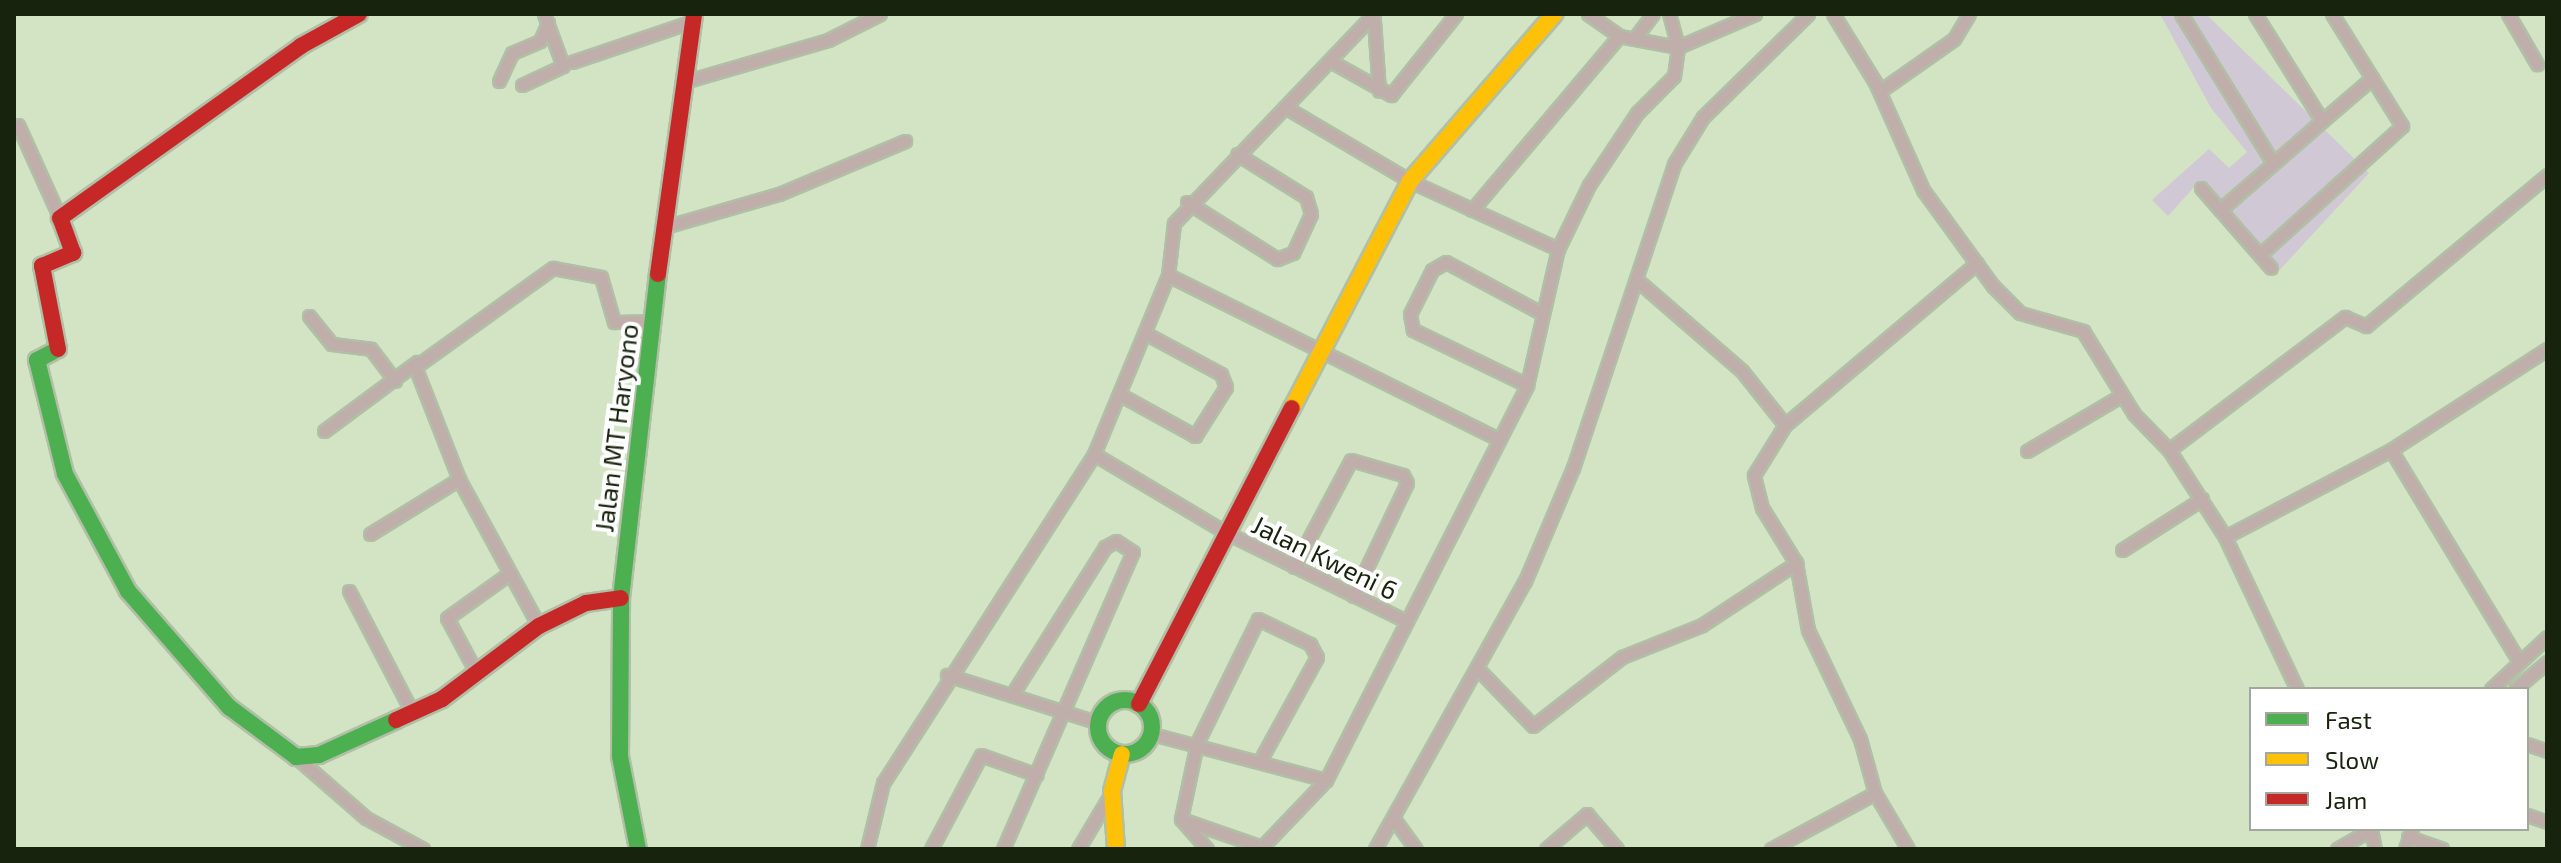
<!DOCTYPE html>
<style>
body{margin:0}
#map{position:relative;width:2561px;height:863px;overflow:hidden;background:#d2e4c4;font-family:"Exo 2",sans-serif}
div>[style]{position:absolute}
.green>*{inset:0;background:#d1c8d6}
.roads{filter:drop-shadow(2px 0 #b1bfa6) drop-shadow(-2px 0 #b1bfa6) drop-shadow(0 2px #b1bfa6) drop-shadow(0 -2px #b1bfa6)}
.street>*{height:11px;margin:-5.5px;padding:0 5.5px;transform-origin:5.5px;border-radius:5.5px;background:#c0aeab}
.fast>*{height:16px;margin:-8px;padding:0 8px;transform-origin:8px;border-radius:8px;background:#4caf50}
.fast>.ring{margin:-8px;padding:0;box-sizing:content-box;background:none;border:16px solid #4caf50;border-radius:50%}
.slow>*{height:16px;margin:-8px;padding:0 8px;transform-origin:8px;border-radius:8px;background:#ffc107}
.jam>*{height:16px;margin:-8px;padding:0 8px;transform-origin:8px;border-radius:8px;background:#c62828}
span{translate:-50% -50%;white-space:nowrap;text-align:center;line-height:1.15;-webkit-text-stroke:8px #fff;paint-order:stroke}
.street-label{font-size:26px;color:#18230e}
.frame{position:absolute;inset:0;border:16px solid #18230e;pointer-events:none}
.legend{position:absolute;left:2249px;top:687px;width:280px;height:144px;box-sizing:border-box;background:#fff;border:2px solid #a3a79f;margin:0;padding:10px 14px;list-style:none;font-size:24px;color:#18230e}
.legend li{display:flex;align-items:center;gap:16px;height:40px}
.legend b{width:40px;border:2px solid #a3a79f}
</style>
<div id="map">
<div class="green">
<i style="clip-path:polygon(2160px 14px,2206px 14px,2369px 173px,2276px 274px,2196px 185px,2168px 216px,2152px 200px,2209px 149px,2229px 168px,2247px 152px,2211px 108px)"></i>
</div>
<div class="roads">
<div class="street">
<i style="left:1588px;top:14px;width:38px;rotate:35deg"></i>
<i style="left:1619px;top:36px;width:60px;rotate:10.6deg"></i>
<i style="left:1678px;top:47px;width:84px;rotate:-23.2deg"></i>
<i style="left:1833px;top:14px;width:80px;rotate:58.3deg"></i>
<i style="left:1875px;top:82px;width:118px;rotate:66deg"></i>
<i style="left:1923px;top:190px;width:119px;rotate:53.9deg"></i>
<i style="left:1993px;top:286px;width:38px;rotate:45deg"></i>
<i style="left:2020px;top:313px;width:66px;rotate:15.9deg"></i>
<i style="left:2083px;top:331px;width:97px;rotate:58.4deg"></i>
<i style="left:2134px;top:414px;width:50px;rotate:45.8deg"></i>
<i style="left:2169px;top:450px;width:103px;rotate:57.2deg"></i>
<i style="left:2225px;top:537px;width:168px;rotate:64.7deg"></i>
<i style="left:2181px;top:14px;width:175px;rotate:58.3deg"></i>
<i style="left:2255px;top:14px;width:126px;rotate:57.9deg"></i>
<i style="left:2322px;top:121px;width:66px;rotate:-40.7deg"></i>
<i style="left:2508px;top:14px;width:58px;rotate:59.9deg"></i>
<i style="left:1374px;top:21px;width:70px;rotate:85.9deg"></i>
<i style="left:1634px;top:39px;width:31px;rotate:-53deg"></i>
<i style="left:572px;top:62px;width:128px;rotate:-18.7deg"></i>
<i style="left:1332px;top:62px;width:68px;rotate:29.2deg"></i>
<i style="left:1391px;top:95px;width:104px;rotate:-51.3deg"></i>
<i style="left:499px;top:81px;width:31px;rotate:-65deg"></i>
<i style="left:512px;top:53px;width:30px;rotate:-23deg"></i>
<i style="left:540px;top:41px;width:20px;rotate:-66deg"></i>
<i style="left:687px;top:81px;width:147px;rotate:-16.2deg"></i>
<i style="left:828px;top:40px;width:58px;rotate:-26.6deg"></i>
<i style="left:522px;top:85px;width:45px;rotate:-24.9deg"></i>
<i style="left:563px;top:66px;width:55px;rotate:-110.1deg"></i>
<i style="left:1880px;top:91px;width:90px;rotate:-35.1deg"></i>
<i style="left:1954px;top:39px;width:29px;rotate:-59deg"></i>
<i style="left:1285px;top:107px;width:145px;rotate:30.6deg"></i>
<i style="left:1410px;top:181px;width:163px;rotate:24.7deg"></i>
<i style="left:18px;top:125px;width:102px;rotate:65.7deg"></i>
<i style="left:2201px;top:188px;width:106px;rotate:48.8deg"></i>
<i style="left:1187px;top:202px;width:107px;rotate:32.3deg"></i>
<i style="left:1277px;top:259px;width:17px;rotate:-21deg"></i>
<i style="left:1293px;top:253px;width:43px;rotate:-65.2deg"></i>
<i style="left:1311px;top:214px;width:18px;rotate:-106deg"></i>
<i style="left:1306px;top:197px;width:81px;rotate:-148.1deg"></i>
<i style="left:1472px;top:210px;width:228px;rotate:-49.8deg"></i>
<i style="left:2220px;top:210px;width:135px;rotate:-41.1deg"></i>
<i style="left:668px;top:226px;width:116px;rotate:-16.1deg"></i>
<i style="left:779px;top:194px;width:137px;rotate:-22.8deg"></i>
<i style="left:2262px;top:253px;width:189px;rotate:-42.2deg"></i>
<i style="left:2402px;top:126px;width:132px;rotate:-122deg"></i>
<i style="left:1168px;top:275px;width:369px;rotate:26.4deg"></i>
<i style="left:1637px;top:280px;width:139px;rotate:40.9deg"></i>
<i style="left:1742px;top:371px;width:69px;rotate:51.5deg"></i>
<i style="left:309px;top:316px;width:36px;rotate:51deg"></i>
<i style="left:332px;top:344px;width:39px;rotate:7deg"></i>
<i style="left:371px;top:349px;width:40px;rotate:53deg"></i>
<i style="left:1527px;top:385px;width:127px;rotate:-154.2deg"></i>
<i style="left:1413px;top:330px;width:16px;rotate:-101deg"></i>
<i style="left:1410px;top:314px;width:49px;rotate:-63.4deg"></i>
<i style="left:1432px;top:270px;width:16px;rotate:-30deg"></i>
<i style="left:1446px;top:262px;width:110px;rotate:28.2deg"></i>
<i style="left:1119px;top:394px;width:87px;rotate:28.9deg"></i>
<i style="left:1195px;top:436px;width:58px;rotate:-57.7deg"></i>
<i style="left:1226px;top:387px;width:14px;rotate:-111deg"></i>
<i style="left:1221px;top:374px;width:86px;rotate:-151.7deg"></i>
<i style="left:324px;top:431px;width:116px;rotate:-36.6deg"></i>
<i style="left:2169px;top:450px;width:221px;rotate:-37.1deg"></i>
<i style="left:2345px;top:317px;width:23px;rotate:23deg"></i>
<i style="left:2366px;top:326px;width:236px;rotate:-39.8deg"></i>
<i style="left:2391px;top:450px;width:247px;rotate:58.8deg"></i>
<i style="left:2027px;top:451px;width:110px;rotate:-30.5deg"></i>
<i style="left:1094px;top:454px;width:152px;rotate:30.8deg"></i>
<i style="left:1225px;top:532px;width:202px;rotate:26.2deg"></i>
<i style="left:370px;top:534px;width:105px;rotate:-31.7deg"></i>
<i style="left:2225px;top:537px;width:187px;rotate:-27.7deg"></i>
<i style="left:2391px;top:450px;width:186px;rotate:-32.9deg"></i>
<i style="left:2122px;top:550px;width:95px;rotate:-32.5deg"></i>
<i style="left:1294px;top:567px;width:121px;rotate:-62deg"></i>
<i style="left:1351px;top:460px;width:54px;rotate:16.1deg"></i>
<i style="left:1403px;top:475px;width:9px;rotate:63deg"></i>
<i style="left:1407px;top:483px;width:125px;rotate:115.5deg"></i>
<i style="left:349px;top:591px;width:136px;rotate:62.5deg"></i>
<i style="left:539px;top:626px;width:167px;rotate:-118.6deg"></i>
<i style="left:459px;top:479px;width:120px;rotate:-111.4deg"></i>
<i style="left:415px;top:367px;width:170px;rotate:-35.7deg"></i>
<i style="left:553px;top:268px;width:49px;rotate:10.6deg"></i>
<i style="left:601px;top:277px;width:47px;rotate:73.9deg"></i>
<i style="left:614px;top:322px;width:39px;rotate:-1deg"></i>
<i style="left:1478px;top:669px;width:79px;rotate:46deg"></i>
<i style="left:1533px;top:726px;width:113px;rotate:-37.8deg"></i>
<i style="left:1622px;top:657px;width:86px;rotate:-21.8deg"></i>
<i style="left:1702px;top:625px;width:113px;rotate:-33.4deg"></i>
<i style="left:476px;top:672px;width:61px;rotate:-118.2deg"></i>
<i style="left:447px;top:618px;width:74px;rotate:-35.6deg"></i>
<i style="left:947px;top:675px;width:159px;rotate:17.5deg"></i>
<i style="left:2491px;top:689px;width:76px;rotate:-42.9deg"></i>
<i style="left:2515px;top:689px;width:42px;rotate:-40.2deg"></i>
<i style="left:1152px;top:734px;width:180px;rotate:14.8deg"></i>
<i style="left:2527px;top:744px;width:21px;rotate:19deg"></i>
<i style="left:296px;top:757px;width:93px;rotate:41.1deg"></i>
<i style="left:366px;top:818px;width:65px;rotate:28.5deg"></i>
<i style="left:2527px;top:815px;width:21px;rotate:19deg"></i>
<i style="left:1181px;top:819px;width:86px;rotate:19.1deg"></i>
<i style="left:1262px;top:847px;width:93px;rotate:-46.3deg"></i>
<i style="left:1326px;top:780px;width:443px;rotate:-63deg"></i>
<i style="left:1527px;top:385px;width:139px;rotate:-77.2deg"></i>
<i style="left:1558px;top:249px;width:71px;rotate:-64.2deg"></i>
<i style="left:1589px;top:185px;width:87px;rotate:-56.3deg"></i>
<i style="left:1637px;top:113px;width:52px;rotate:-45deg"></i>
<i style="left:1674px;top:76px;width:29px;rotate:-82deg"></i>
<i style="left:1678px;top:47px;width:34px;rotate:-105deg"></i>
<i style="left:1394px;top:819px;width:37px;rotate:54deg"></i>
<i style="left:2371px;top:829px;width:20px;rotate:79deg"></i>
<i style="left:2408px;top:837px;width:36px;rotate:19deg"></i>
<i style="left:867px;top:849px;width:68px;rotate:-76.4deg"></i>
<i style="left:883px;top:783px;width:391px;rotate:-57.3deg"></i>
<i style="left:1094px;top:454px;width:194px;rotate:-67.5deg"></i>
<i style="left:1168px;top:275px;width:52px;rotate:-83.4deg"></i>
<i style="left:1174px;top:223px;width:289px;rotate:-46.3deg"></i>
<i style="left:931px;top:849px;width:106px;rotate:-62deg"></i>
<i style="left:981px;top:755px;width:59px;rotate:19.7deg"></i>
<i style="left:1003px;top:849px;width:324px;rotate:-66.4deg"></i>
<i style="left:1133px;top:552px;width:20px;rotate:-147deg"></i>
<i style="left:1116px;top:541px;width:13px;rotate:151deg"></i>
<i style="left:1105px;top:547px;width:173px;rotate:122.2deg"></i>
<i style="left:1078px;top:849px;width:66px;rotate:-59.2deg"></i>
<i style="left:1207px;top:849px;width:40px;rotate:-131deg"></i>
<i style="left:1181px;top:819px;width:78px;rotate:-78.1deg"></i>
<i style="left:1197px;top:743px;width:138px;rotate:-63.8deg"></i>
<i style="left:1258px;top:619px;width:58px;rotate:25.7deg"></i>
<i style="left:1310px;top:644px;width:15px;rotate:62deg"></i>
<i style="left:1317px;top:657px;width:116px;rotate:118.8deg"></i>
<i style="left:1375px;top:849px;width:307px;rotate:-60.8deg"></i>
<i style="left:1525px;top:581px;width:123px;rotate:-67deg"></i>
<i style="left:1573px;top:468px;width:320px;rotate:-71.6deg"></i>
<i style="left:1674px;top:164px;width:55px;rotate:-58.3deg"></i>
<i style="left:1703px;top:117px;width:147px;rotate:-44.4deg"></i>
<i style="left:1546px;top:849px;width:54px;rotate:-40.5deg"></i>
<i style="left:1587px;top:814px;width:46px;rotate:49.4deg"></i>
<i style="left:1771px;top:849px;width:118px;rotate:-28.3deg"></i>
<i style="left:1908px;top:849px;width:65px;rotate:-120.5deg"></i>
<i style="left:1875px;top:793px;width:56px;rotate:-105.5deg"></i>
<i style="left:1860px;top:739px;width:121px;rotate:-115.5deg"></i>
<i style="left:1808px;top:630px;width:68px;rotate:-100.2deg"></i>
<i style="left:1796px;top:563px;width:65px;rotate:-121.7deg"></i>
<i style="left:1762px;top:508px;width:34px;rotate:-104deg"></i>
<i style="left:1754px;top:475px;width:59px;rotate:-58.2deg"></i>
<i style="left:1785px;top:425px;width:251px;rotate:-40.2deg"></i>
<i style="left:2337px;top:849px;width:39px;rotate:-30deg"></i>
<i style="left:2405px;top:849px;width:21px;rotate:-71deg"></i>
</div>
<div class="fast">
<i style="left:58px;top:349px;width:24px;rotate:152deg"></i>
<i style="left:37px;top:360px;width:117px;rotate:76.2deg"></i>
<i style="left:65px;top:474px;width:133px;rotate:61.7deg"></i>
<i style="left:128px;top:591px;width:154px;rotate:49deg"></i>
<i style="left:229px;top:707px;width:84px;rotate:36.7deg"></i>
<i style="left:296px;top:757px;width:23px;rotate:-5deg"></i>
<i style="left:319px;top:755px;width:85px;rotate:-24.4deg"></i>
<i class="ring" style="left:1098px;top:700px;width:38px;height:38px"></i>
<i style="left:638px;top:849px;width:95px;rotate:-101deg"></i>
<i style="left:620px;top:756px;width:158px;rotate:-89.6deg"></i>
<i style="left:621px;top:598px;width:326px;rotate:-83.5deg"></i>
</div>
<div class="slow">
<i style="left:1292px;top:408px;width:256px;rotate:-62.5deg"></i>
<i style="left:1410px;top:181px;width:221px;rotate:-49.2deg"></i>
<i style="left:1116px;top:849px;width:58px;rotate:-93.9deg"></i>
<i style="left:1112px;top:791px;width:38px;rotate:-75deg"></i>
</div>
<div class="jam">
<i style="left:658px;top:274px;width:262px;rotate:-82.1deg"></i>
<i style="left:58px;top:349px;width:85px;rotate:-100.9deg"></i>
<i style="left:42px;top:266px;width:34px;rotate:-23deg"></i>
<i style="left:73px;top:253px;width:37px;rotate:-110deg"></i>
<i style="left:60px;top:218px;width:296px;rotate:-35.5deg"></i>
<i style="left:301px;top:46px;width:66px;rotate:-28.9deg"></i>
<i style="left:1139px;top:704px;width:333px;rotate:-62.7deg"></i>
<i style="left:396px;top:720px;width:51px;rotate:-24.5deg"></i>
<i style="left:442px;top:699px;width:121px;rotate:-37deg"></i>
<i style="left:539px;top:626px;width:52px;rotate:-26.1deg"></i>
<i style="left:586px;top:603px;width:35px;rotate:-8deg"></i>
</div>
</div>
<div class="street-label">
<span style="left:616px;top:428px;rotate:-83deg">Jalan MT Haryono</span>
<span style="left:1325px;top:557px;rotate:26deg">Jalan Kweni 6</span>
</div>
<div class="frame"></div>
<ul class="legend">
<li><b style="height:10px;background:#4caf50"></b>Fast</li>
<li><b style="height:10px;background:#ffc107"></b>Slow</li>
<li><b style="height:10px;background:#c62828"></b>Jam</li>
</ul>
</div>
